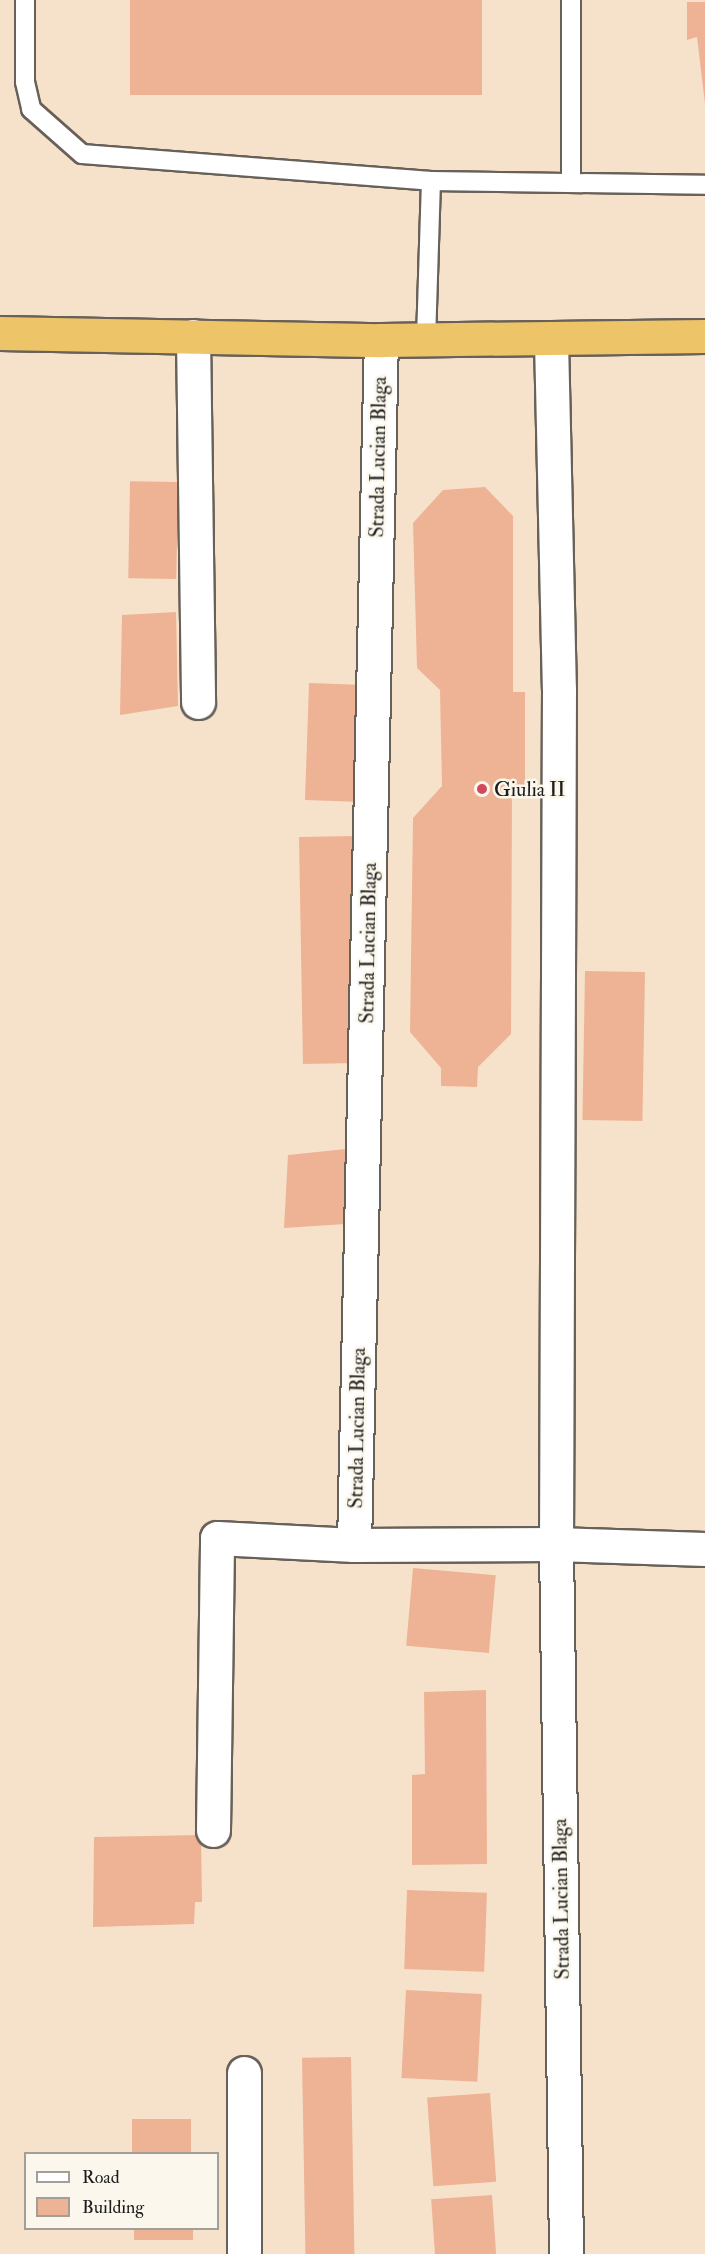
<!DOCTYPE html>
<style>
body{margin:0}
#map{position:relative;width:705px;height:2254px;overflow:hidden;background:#f6e2cb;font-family:"IM FELL Double Pica",serif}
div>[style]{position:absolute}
.building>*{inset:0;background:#eeb394;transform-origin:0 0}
.roads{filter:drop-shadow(2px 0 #686159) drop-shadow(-2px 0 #686159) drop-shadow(0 2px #686159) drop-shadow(0 -2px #686159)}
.lane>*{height:18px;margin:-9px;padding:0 9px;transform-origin:9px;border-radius:9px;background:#fff}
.street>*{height:33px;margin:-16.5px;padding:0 16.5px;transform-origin:16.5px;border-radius:16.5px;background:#fff}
.highway>*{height:33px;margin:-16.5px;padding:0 16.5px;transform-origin:16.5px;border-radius:16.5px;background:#eec469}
.dots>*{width:16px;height:16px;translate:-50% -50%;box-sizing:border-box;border:3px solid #fbf7ec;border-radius:50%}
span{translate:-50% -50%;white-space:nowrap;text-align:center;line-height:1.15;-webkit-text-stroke:5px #fbf7ec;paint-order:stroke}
.street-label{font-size:20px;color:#1c1c1c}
.poi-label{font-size:20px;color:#1c1c1c}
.left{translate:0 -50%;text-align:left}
.legend{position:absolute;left:24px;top:2152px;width:195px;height:78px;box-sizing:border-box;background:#fbf7ec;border:2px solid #a29f99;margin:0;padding:8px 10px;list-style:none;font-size:18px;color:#1c1c1c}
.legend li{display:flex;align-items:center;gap:12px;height:30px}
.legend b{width:30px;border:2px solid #a29f99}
</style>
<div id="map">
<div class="building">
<i style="left:130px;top:0;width:352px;height:95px"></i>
<i style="clip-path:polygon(687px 2px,705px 2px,705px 104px,697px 37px,687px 40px)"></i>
<i style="left:178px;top:482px;width:97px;height:48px;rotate:91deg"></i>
<i style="clip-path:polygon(485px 487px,513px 516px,513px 692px,525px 692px,525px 792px,512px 792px,511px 1034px,478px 1067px,477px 1087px,441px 1086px,441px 1068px,410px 1032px,413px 818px,442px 786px,440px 690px,417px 668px,413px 523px,443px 490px)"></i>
<i style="clip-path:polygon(176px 612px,178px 706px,120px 715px,122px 615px)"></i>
<i style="left:366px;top:685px;width:117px;height:57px;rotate:92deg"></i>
<i style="left:354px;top:836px;width:227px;height:55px;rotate:89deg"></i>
<i style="left:645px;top:972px;width:149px;height:60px;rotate:91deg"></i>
<i style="clip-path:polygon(346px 1149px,345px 1224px,284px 1228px,288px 1155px)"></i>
<i style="left:413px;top:1568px;width:83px;height:78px;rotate:5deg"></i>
<i style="clip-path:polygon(486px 1690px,487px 1864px,412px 1865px,412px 1775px,425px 1774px,424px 1692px)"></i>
<i style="clip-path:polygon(201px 1835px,202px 1902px,195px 1902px,194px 1924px,93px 1927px,94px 1837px)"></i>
<i style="left:407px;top:1890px;width:80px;height:79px;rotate:2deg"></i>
<i style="left:406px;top:1990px;width:76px;height:88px;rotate:3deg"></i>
<i style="left:351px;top:2057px;width:197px;height:49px;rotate:89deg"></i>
<i style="left:490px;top:2093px;width:89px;height:63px;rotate:86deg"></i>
<i style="left:191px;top:2119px;width:35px;height:59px;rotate:90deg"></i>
<i style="left:492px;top:2195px;width:59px;height:61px;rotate:86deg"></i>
<i style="left:134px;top:2228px;width:59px;height:12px"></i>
</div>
<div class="roads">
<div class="lane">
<i style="left:25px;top:0;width:82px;rotate:90deg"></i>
<i style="left:25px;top:82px;width:28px;rotate:77deg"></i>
<i style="left:31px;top:109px;width:68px;rotate:41.4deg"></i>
<i style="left:82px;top:154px;width:350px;rotate:4.4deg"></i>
<i style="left:431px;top:181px;width:274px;rotate:0.8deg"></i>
<i style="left:571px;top:0;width:183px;rotate:90deg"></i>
<i style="left:426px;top:340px;width:159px;rotate:-88.2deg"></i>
</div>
<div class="street">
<i style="left:193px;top:336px;width:366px;rotate:89.2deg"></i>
<i style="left:551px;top:340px;width:349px;rotate:88.7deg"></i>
<i style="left:559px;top:689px;width:855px;rotate:90.2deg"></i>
<i style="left:556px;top:1544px;width:710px;rotate:89.19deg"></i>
<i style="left:354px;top:1545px;width:1205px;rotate:-88.72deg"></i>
<i style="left:213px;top:1830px;width:292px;rotate:-89.2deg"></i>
<i style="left:217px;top:1538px;width:137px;rotate:2.9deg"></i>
<i style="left:354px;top:1545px;width:202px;rotate:-0.3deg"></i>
<i style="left:556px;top:1544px;width:149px;rotate:1.9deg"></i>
<i style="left:244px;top:2073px;width:181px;rotate:90deg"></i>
</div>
<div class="highway">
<i style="left:0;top:333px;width:381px;rotate:1.1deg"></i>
<i style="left:381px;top:340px;width:324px;rotate:-0.7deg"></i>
</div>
</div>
<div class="dots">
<i style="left:482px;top:789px;background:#d1495b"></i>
</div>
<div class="street-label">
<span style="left:378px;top:457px;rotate:-89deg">Strada Lucian Blaga</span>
<span style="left:368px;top:943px;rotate:-89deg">Strada Lucian Blaga</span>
<span style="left:357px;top:1428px;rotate:-89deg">Strada Lucian Blaga</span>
<span style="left:561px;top:1899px;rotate:-91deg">Strada Lucian Blaga</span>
</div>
<div class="poi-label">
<span class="left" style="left:494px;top:789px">Giulia II</span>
</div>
<ul class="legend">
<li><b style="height:8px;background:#fff"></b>Road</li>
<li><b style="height:16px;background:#eeb394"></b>Building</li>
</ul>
</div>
